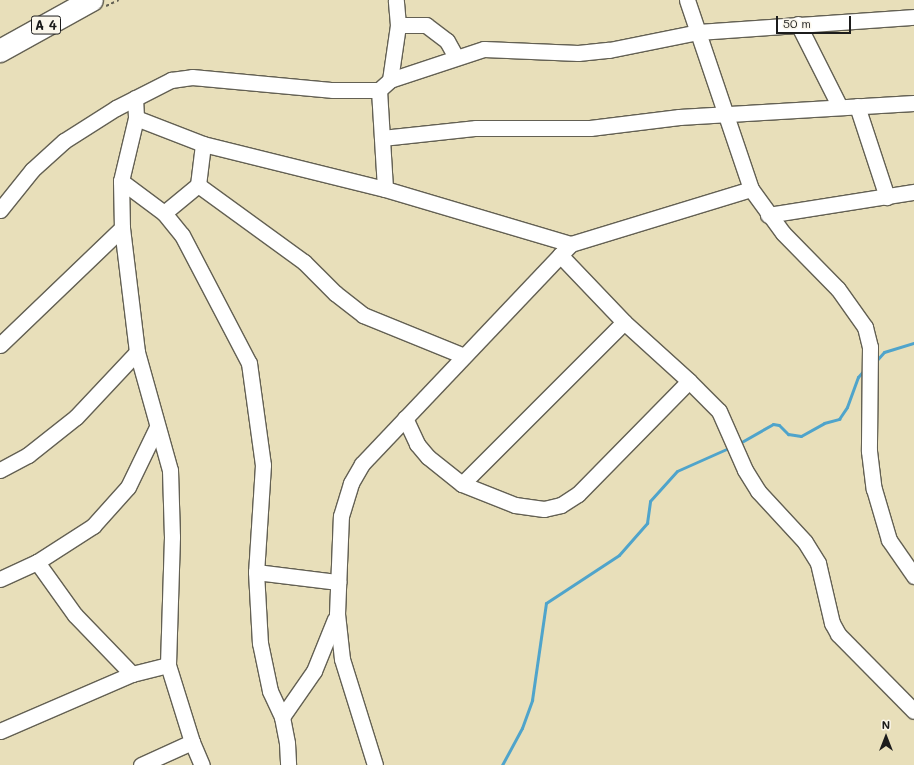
<!DOCTYPE html>
<style>
body{margin:0}
#map{position:relative;width:914px;height:765px;overflow:hidden;background:#e8dfba;font-family:Mali,sans-serif}
div>[style]{position:absolute}
.stream>*{height:3px;margin:-1.5px;padding:0 1.5px;transform-origin:1.5px;border-radius:1.5px;background:#4fa4cb}
.path>*{height:2px;margin-top:-1px;transform-origin:0;background:repeating-linear-gradient(90deg,#636053 0 3px,transparent 0 6px)}
.roads{filter:drop-shadow(1px 0 #636053) drop-shadow(-1px 0 #636053) drop-shadow(0 1px #636053) drop-shadow(0 -1px #636053)}
.minor>*{height:15px;margin:-7.5px;padding:0 7.5px;transform-origin:7.5px;border-radius:7.5px;background:#fff}
.highway>*{height:22px;margin:-11px;padding:0 11px;transform-origin:11px;border-radius:11px;background:#fff}
span{translate:-50% -50%;white-space:nowrap;text-align:center;line-height:1.15;-webkit-text-stroke:3px #fbf7ec;paint-order:stroke}
.shield-label span{padding:1px 3px;background:#fbf7ec;border:1px solid;border-radius:3px;-webkit-text-stroke-width:0}
.shield-label{font-size:13px;color:#1c1c1c;font-weight:700}
.north{position:absolute;left:866px;top:717px;width:40px;height:40px;-webkit-text-stroke:3px #fbf7ec;paint-order:stroke;rotate:0deg;font-size:11px;font-weight:700;line-height:16px;text-align:center;color:#1c1c1c}
.north::after{content:'';display:block;margin:auto;width:14px;height:18px;background:#1c1c1c;clip-path:polygon(50% 0,100% 100%,50% 72%,0 100%)}
.scale{position:absolute;left:776px;top:16px;width:75px;height:18px;box-sizing:border-box;border:2px solid #1c1c1c;border-top:0;padding-left:5px;font-size:12px;line-height:14px;white-space:nowrap;color:#1c1c1c;-webkit-text-stroke:3px #fbf7ec;paint-order:stroke}
</style>
<div id="map">
<div class="stream">
<i style="left:876px;top:361px;width:12px;rotate:-48deg"></i>
<i style="left:884px;top:352px;width:31px;rotate:-17deg"></i>
<i style="left:738px;top:444px;width:40px;rotate:-29.7deg"></i>
<i style="left:773px;top:424px;width:6px;rotate:9deg"></i>
<i style="left:779px;top:425px;width:13px;rotate:45deg"></i>
<i style="left:788px;top:434px;width:13px;rotate:9deg"></i>
<i style="left:801px;top:436px;width:26px;rotate:-29deg"></i>
<i style="left:824px;top:423px;width:16px;rotate:-15deg"></i>
<i style="left:839px;top:419px;width:14px;rotate:-56deg"></i>
<i style="left:847px;top:407px;width:32px;rotate:-70deg"></i>
<i style="left:858px;top:377px;width:11px;rotate:-49deg"></i>
<i style="left:502px;top:765px;width:42px;rotate:-61.6deg"></i>
<i style="left:522px;top:728px;width:30px;rotate:-70deg"></i>
<i style="left:532px;top:700px;width:98px;rotate:-81.8deg"></i>
<i style="left:546px;top:603px;width:87px;rotate:-33.3deg"></i>
<i style="left:619px;top:555px;width:43px;rotate:-48.8deg"></i>
<i style="left:647px;top:523px;width:22px;rotate:-82deg"></i>
<i style="left:650px;top:501px;width:40px;rotate:-48deg"></i>
<i style="left:677px;top:471px;width:59px;rotate:-24deg"></i>
</div>
<div class="path">
<i style="left:106px;top:6px;width:14px;rotate:-25deg"></i>
</div>
<div class="roads">
<div class="minor">
<i style="left:687px;top:0;width:200px;rotate:71.3deg"></i>
<i style="left:751px;top:189px;width:54px;rotate:54deg"></i>
<i style="left:783px;top:233px;width:78px;rotate:45.5deg"></i>
<i style="left:838px;top:289px;width:47px;rotate:54.6deg"></i>
<i style="left:865px;top:327px;width:21px;rotate:76deg"></i>
<i style="left:870px;top:347px;width:104px;rotate:90.6deg"></i>
<i style="left:869px;top:451px;width:38px;rotate:83deg"></i>
<i style="left:874px;top:489px;width:53px;rotate:73.6deg"></i>
<i style="left:889px;top:540px;width:44px;rotate:55.2deg"></i>
<i style="left:798px;top:24px;width:93px;rotate:63.2deg"></i>
<i style="left:398px;top:25px;width:28px"></i>
<i style="left:426px;top:25px;width:26px;rotate:37deg"></i>
<i style="left:447px;top:41px;width:18px;rotate:61deg"></i>
<i style="left:390px;top:80px;width:56px;rotate:-81.7deg"></i>
<i style="left:398px;top:25px;width:25px;rotate:-95deg"></i>
<i style="left:379px;top:90px;width:99px;rotate:86.5deg"></i>
<i style="left:135px;top:98px;width:20px;rotate:87deg"></i>
<i style="left:136px;top:118px;width:65px;rotate:103.4deg"></i>
<i style="left:121px;top:181px;width:47px;rotate:88.8deg"></i>
<i style="left:122px;top:228px;width:125px;rotate:83.1deg"></i>
<i style="left:137px;top:352px;width:123px;rotate:74.4deg"></i>
<i style="left:170px;top:470px;width:67px;rotate:88.3deg"></i>
<i style="left:172px;top:537px;width:128px;rotate:91.8deg"></i>
<i style="left:168px;top:665px;width:81px;rotate:72.7deg"></i>
<i style="left:192px;top:742px;width:25px;rotate:67deg"></i>
<i style="left:857px;top:106px;width:96px;rotate:71.8deg"></i>
<i style="left:136px;top:118px;width:72px;rotate:21.2deg"></i>
<i style="left:203px;top:144px;width:187px;rotate:13.9deg"></i>
<i style="left:385px;top:189px;width:194px;rotate:16.5deg"></i>
<i style="left:382px;top:138px;width:95px;rotate:-6.1deg"></i>
<i style="left:476px;top:128px;width:114px"></i>
<i style="left:590px;top:128px;width:90px;rotate:-7deg"></i>
<i style="left:679px;top:117px;width:235px;rotate:-3.4deg"></i>
<i style="left:121px;top:181px;width:54px;rotate:36.7deg"></i>
<i style="left:164px;top:213px;width:28px;rotate:51deg"></i>
<i style="left:182px;top:235px;width:144px;rotate:62.4deg"></i>
<i style="left:249px;top:363px;width:103px;rotate:82.2deg"></i>
<i style="left:263px;top:465px;width:107px;rotate:93.7deg"></i>
<i style="left:256px;top:572px;width:71px;rotate:86.8deg"></i>
<i style="left:260px;top:643px;width:49px;rotate:78.2deg"></i>
<i style="left:270px;top:691px;width:29px;rotate:65deg"></i>
<i style="left:282px;top:717px;width:26px;rotate:79deg"></i>
<i style="left:287px;top:743px;width:22px;rotate:87deg"></i>
<i style="left:198px;top:185px;width:131px;rotate:36deg"></i>
<i style="left:304px;top:262px;width:44px;rotate:45deg"></i>
<i style="left:335px;top:293px;width:36px;rotate:38deg"></i>
<i style="left:363px;top:315px;width:109px;rotate:22.1deg"></i>
<i style="left:0;top:210px;width:51px;rotate:-51.3deg"></i>
<i style="left:32px;top:170px;width:43px;rotate:-42.2deg"></i>
<i style="left:64px;top:141px;width:62px;rotate:-32.4deg"></i>
<i style="left:116px;top:108px;width:62px;rotate:-27deg"></i>
<i style="left:171px;top:80px;width:21px;rotate:-8deg"></i>
<i style="left:192px;top:77px;width:142px;rotate:5.3deg"></i>
<i style="left:333px;top:90px;width:46px"></i>
<i style="left:379px;top:90px;width:15px;rotate:-42deg"></i>
<i style="left:390px;top:80px;width:99px;rotate:-18.3deg"></i>
<i style="left:484px;top:49px;width:94px;rotate:2.4deg"></i>
<i style="left:578px;top:53px;width:31px;rotate:-6deg"></i>
<i style="left:609px;top:50px;width:91px;rotate:-11.4deg"></i>
<i style="left:698px;top:32px;width:217px;rotate:-4deg"></i>
<i style="left:164px;top:213px;width:44px;rotate:-39.5deg"></i>
<i style="left:198px;top:185px;width:41px;rotate:-83deg"></i>
<i style="left:768px;top:215px;width:148px;rotate:-9deg"></i>
<i style="left:560px;top:255px;width:93px;rotate:46.3deg"></i>
<i style="left:624px;top:322px;width:88px;rotate:42.2deg"></i>
<i style="left:689px;top:381px;width:42px;rotate:45deg"></i>
<i style="left:719px;top:411px;width:64px;rotate:66.2deg"></i>
<i style="left:745px;top:470px;width:25px;rotate:58deg"></i>
<i style="left:758px;top:491px;width:69px;rotate:47.3deg"></i>
<i style="left:805px;top:542px;width:25px;rotate:58deg"></i>
<i style="left:818px;top:563px;width:62px;rotate:76.9deg"></i>
<i style="left:832px;top:623px;width:13px;rotate:61deg"></i>
<i style="left:838px;top:634px;width:108px;rotate:45.4deg"></i>
<i style="left:0;top:345px;width:169px;rotate:-43.8deg"></i>
<i style="left:405px;top:418px;width:29px;rotate:65deg"></i>
<i style="left:417px;top:444px;width:17px;rotate:50deg"></i>
<i style="left:428px;top:457px;width:43px;rotate:38.5deg"></i>
<i style="left:462px;top:484px;width:57px;rotate:21.6deg"></i>
<i style="left:515px;top:505px;width:29px;rotate:8deg"></i>
<i style="left:544px;top:509px;width:17px;rotate:-13deg"></i>
<i style="left:561px;top:505px;width:20px;rotate:-33deg"></i>
<i style="left:578px;top:494px;width:158px;rotate:-45.5deg"></i>
<i style="left:0;top:470px;width:32px;rotate:-28deg"></i>
<i style="left:28px;top:455px;width:61px;rotate:-38.4deg"></i>
<i style="left:76px;top:417px;width:89px;rotate:-46.8deg"></i>
<i style="left:462px;top:484px;width:229px;rotate:-45deg"></i>
<i style="left:37px;top:562px;width:65px;rotate:54.4deg"></i>
<i style="left:75px;top:615px;width:82px;rotate:46deg"></i>
<i style="left:256px;top:572px;width:83px;rotate:7deg"></i>
<i style="left:0;top:579px;width:41px;rotate:-24.7deg"></i>
<i style="left:37px;top:562px;width:67px;rotate:-32.7deg"></i>
<i style="left:93px;top:526px;width:52px;rotate:-48.1deg"></i>
<i style="left:128px;top:487px;width:67px;rotate:-64.2deg"></i>
<i style="left:282px;top:717px;width:56px;rotate:-55.2deg"></i>
<i style="left:314px;top:671px;width:56px;rotate:-68deg"></i>
<i style="left:0;top:731px;width:144px;rotate:-23.4deg"></i>
<i style="left:132px;top:674px;width:37px;rotate:-14deg"></i>
<i style="left:141px;top:765px;width:56px;rotate:-24.3deg"></i>
<i style="left:375px;top:765px;width:111px;rotate:-107.3deg"></i>
<i style="left:342px;top:659px;width:45px;rotate:-96.3deg"></i>
<i style="left:337px;top:614px;width:98px;rotate:-87.7deg"></i>
<i style="left:341px;top:516px;width:34px;rotate:-73deg"></i>
<i style="left:351px;top:483px;width:22px;rotate:-60deg"></i>
<i style="left:362px;top:464px;width:303px;rotate:-46.5deg"></i>
<i style="left:571px;top:244px;width:188px;rotate:-17deg"></i>
</div>
<div class="highway">
<i style="left:0;top:51px;width:105px;rotate:-29deg"></i>
</div>
</div>
<div class="shield-label">
<span style="left:46px;top:25px">A 4</span>
</div>
<div class="north">N</div>
<div class="scale">50 m</div>
</div>
